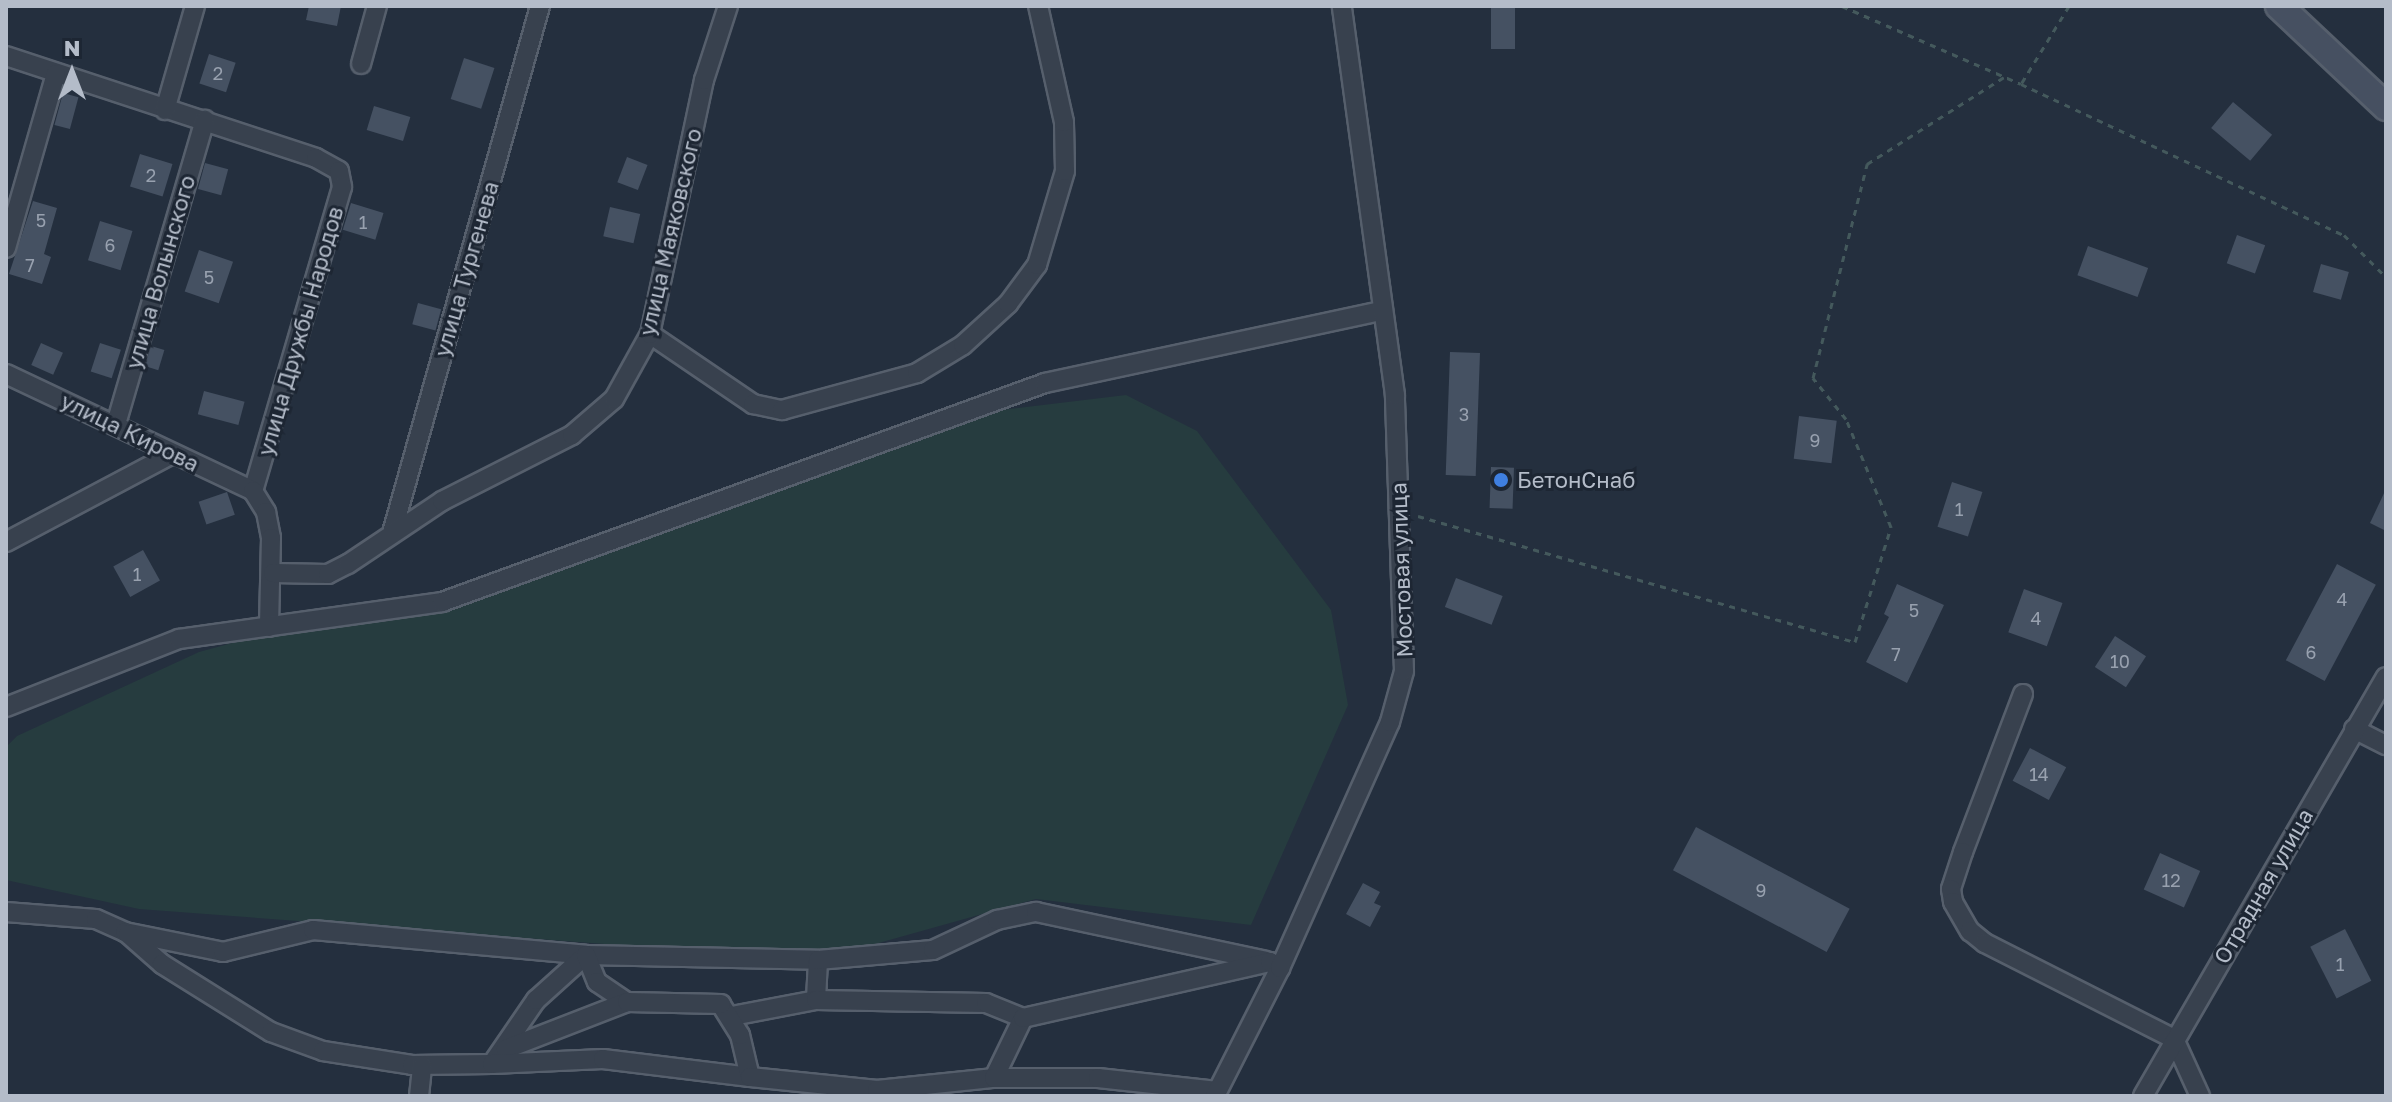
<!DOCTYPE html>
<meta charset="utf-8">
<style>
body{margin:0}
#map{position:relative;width:2392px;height:1102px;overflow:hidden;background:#242f3e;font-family:"Golos Text",sans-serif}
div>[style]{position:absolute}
.green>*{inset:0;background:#263c3f}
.building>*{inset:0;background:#455162;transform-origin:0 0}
.path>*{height:3px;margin-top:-1.5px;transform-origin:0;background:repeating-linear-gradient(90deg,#44595c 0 6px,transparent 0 12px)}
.roads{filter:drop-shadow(2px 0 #565f6c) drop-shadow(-2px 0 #565f6c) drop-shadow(0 2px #565f6c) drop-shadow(0 -2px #565f6c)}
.street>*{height:18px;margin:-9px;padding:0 9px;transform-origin:9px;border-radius:9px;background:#38414e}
.secondary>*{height:26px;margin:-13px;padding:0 13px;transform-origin:13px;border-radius:13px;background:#465061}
.dots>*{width:22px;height:22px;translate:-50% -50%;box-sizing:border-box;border:4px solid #1d2633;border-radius:50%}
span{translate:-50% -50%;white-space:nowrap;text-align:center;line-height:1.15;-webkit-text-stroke:6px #1d2633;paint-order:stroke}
.number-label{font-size:18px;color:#98a1af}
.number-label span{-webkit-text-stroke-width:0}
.street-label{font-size:22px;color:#b4bcc9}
.poi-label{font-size:22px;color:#b4bcc9}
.left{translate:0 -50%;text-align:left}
.frame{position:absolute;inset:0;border:8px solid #b4bcc9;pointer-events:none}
.north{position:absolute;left:32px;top:32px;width:80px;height:80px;-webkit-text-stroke:6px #1d2633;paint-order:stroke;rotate:0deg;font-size:22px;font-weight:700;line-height:32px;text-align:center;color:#b4bcc9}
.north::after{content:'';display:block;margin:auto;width:28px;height:36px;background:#b4bcc9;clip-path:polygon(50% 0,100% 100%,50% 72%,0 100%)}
</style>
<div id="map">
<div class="green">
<i style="clip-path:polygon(1126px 395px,1197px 431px,1331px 610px,1348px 705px,1251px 925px,1036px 899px,818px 960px,139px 909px,6px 880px,6px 747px,17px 736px,199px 652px,321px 619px,451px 610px,993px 411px)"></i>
</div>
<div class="building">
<i style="clip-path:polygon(309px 6px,341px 6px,337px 26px,306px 20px)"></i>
<i style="left:1491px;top:6px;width:24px;height:43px"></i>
<i style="left:209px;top:54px;width:28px;height:31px;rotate:18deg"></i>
<i style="left:464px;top:58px;width:32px;height:43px;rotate:18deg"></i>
<i style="left:63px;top:93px;width:16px;height:33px;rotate:15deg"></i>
<i style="left:2233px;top:102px;width:51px;height:34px;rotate:40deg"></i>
<i style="left:374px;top:106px;width:38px;height:25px;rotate:17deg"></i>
<i style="left:140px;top:154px;width:34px;height:34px;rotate:17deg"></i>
<i style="left:627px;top:157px;width:22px;height:27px;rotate:21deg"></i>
<i style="left:205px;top:163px;width:24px;height:27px;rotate:15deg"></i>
<i style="clip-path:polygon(33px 201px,57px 208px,44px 254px,51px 257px,42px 284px,9px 274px)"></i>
<i style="left:351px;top:203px;width:34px;height:28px;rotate:17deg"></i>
<i style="left:610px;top:207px;width:31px;height:30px;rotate:13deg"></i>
<i style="left:100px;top:221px;width:34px;height:41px;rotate:17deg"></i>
<i style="left:2237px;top:235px;width:30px;height:30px;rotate:20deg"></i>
<i style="left:2088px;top:246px;width:64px;height:31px;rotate:20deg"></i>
<i style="left:199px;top:250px;width:36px;height:44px;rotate:19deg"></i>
<i style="left:2321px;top:264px;width:29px;height:29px;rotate:16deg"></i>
<i style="left:418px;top:303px;width:24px;height:22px;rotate:15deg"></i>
<i style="left:41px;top:343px;width:24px;height:24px;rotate:24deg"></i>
<i style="left:100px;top:343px;width:22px;height:30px;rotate:18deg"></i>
<i style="left:151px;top:346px;width:14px;height:21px;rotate:17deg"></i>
<i style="left:1450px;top:352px;width:30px;height:123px;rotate:2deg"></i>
<i style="left:204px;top:391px;width:42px;height:24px;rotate:15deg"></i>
<i style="left:1799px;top:416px;width:38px;height:43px;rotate:7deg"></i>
<i style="left:1491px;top:467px;width:23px;height:41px;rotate:2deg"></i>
<i style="left:1952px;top:482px;width:32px;height:47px;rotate:18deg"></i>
<i style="clip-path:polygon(2386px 489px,2386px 531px,2370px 523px)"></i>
<i style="left:227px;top:492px;width:24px;height:30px;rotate:71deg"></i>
<i style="left:143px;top:550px;width:35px;height:34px;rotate:61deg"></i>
<i style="left:2337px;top:564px;width:44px;height:109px;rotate:28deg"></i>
<i style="left:1456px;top:578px;width:50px;height:31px;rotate:21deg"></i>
<i style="clip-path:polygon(1897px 584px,1944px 605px,1907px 683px,1866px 662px,1889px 617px,1884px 614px)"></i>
<i style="left:2024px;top:589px;width:41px;height:46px;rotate:20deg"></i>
<i style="left:2115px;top:636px;width:37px;height:37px;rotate:33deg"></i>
<i style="left:2030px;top:748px;width:41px;height:37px;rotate:28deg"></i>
<i style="left:1696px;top:827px;width:174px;height:49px;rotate:28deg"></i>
<i style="left:2160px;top:853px;width:44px;height:40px;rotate:24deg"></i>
<i style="clip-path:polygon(1363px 883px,1380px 892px,1374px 903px,1381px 906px,1370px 927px,1346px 914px)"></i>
<i style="left:2345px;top:929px;width:58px;height:39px;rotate:63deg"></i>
</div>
<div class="path">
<i style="left:1842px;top:6px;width:195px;rotate:23.5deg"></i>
<i style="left:2069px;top:6px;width:92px;rotate:121.6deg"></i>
<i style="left:2021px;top:84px;width:357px;rotate:25.1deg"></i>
<i style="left:2344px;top:235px;width:59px;rotate:45deg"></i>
<i style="left:1418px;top:516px;width:455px;rotate:16.1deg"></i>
<i style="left:1855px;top:642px;width:121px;rotate:-72.6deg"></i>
<i style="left:1891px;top:527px;width:117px;rotate:-112.6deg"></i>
<i style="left:1846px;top:419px;width:53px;rotate:-128.8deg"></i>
<i style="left:1813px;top:378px;width:221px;rotate:-75.8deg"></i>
<i style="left:1867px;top:164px;width:162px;rotate:-32.4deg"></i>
</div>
<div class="roads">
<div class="street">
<i style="left:6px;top:56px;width:326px;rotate:18.2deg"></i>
<i style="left:316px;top:158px;width:26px;rotate:29deg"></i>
<i style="left:339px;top:171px;width:16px;rotate:79deg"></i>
<i style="left:342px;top:187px;width:317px;rotate:106.3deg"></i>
<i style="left:361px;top:64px;width:60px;rotate:-74.6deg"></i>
<i style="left:165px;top:110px;width:108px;rotate:-73.9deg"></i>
<i style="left:6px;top:248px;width:181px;rotate:-74deg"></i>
<i style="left:650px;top:334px;width:125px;rotate:34.2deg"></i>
<i style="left:753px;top:404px;width:30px;rotate:12deg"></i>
<i style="left:782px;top:410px;width:140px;rotate:-15.3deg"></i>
<i style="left:917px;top:373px;width:54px;rotate:-31.3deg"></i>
<i style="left:963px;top:345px;width:61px;rotate:-42.3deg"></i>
<i style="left:1008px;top:304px;width:49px;rotate:-53.4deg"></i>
<i style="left:1037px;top:265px;width:98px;rotate:-73.4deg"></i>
<i style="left:1065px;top:171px;width:49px;rotate:-91.2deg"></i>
<i style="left:1064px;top:122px;width:119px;rotate:-102.6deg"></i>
<i style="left:6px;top:374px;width:273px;rotate:25.3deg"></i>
<i style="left:116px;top:424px;width:317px;rotate:-73.7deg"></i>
<i style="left:253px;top:491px;width:25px;rotate:58deg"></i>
<i style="left:266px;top:512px;width:26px;rotate:79deg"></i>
<i style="left:271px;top:538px;width:89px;rotate:91.3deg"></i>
<i style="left:392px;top:533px;width:547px;rotate:-74.31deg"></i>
<i style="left:6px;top:542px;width:188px;rotate:-27.9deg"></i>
<i style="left:273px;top:573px;width:55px;rotate:1deg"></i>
<i style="left:328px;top:574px;width:22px;rotate:-27deg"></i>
<i style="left:348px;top:564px;width:113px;rotate:-33.8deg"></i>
<i style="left:442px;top:501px;width:146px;rotate:-26.9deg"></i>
<i style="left:572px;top:435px;width:55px;rotate:-40.6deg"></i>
<i style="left:614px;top:399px;width:74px;rotate:-61deg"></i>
<i style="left:650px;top:334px;width:260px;rotate:-78deg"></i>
<i style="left:704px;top:80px;width:78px;rotate:-72deg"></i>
<i style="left:2023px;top:694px;width:169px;rotate:110.8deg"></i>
<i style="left:1963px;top:852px;width:39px;rotate:108deg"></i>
<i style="left:1951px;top:889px;width:13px;rotate:81deg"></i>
<i style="left:1953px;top:902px;width:34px;rotate:60deg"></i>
<i style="left:1970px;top:931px;width:19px;rotate:39deg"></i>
<i style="left:1985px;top:943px;width:212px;rotate:26.9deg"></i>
<i style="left:2174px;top:1039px;width:63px;rotate:65.5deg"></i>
<i style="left:6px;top:707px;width:186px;rotate:-21.5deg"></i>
<i style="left:179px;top:639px;width:266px;rotate:-8deg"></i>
<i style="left:442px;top:602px;width:642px;rotate:-19.96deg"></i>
<i style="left:1045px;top:383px;width:345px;rotate:-12.1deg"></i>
<i style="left:2354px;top:729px;width:36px;rotate:27deg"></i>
<i style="left:6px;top:912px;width:90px;rotate:4.4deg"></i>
<i style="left:96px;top:919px;width:32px;rotate:24deg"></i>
<i style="left:125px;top:932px;width:100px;rotate:11.5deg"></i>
<i style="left:223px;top:952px;width:93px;rotate:-13.7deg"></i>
<i style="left:313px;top:930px;width:274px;rotate:5.2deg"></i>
<i style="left:586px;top:955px;width:232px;rotate:1.2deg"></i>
<i style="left:818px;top:960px;width:40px;rotate:92.9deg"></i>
<i style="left:816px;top:1000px;width:86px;rotate:169.2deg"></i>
<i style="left:128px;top:934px;width:45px;rotate:41.4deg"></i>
<i style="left:162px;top:964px;width:128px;rotate:32deg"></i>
<i style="left:271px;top:1032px;width:55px;rotate:20.1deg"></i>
<i style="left:323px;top:1051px;width:90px;rotate:8.9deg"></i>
<i style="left:412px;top:1065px;width:80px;rotate:-0.7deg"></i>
<i style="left:492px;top:1064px;width:78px;rotate:-55.5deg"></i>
<i style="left:536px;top:1000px;width:67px;rotate:-42deg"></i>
<i style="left:586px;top:955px;width:29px;rotate:68deg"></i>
<i style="left:597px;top:982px;width:36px;rotate:34deg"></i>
<i style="left:627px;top:1002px;width:130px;rotate:158.8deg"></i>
<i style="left:818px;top:960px;width:115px;rotate:-5deg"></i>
<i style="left:933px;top:950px;width:71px;rotate:-25.1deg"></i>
<i style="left:997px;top:920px;width:40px;rotate:-12deg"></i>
<i style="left:1036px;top:912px;width:235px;rotate:12deg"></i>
<i style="left:816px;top:1000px;width:170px;rotate:1deg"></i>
<i style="left:986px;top:1003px;width:40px;rotate:22deg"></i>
<i style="left:492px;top:1064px;width:111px;rotate:-2.6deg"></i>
<i style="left:603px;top:1059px;width:148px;rotate:7deg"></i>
<i style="left:750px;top:1077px;width:43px;rotate:-103.4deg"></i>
<i style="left:740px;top:1035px;width:36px;rotate:-122deg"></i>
<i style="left:721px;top:1004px;width:94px;rotate:-178.8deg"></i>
<i style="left:750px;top:1077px;width:128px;rotate:5.8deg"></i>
<i style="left:877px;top:1090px;width:118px;rotate:-5.9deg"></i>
<i style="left:994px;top:1078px;width:67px;rotate:-64.2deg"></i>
<i style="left:1023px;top:1018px;width:253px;rotate:-12.8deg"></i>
<i style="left:1270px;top:962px;width:12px;rotate:31deg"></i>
<i style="left:994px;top:1078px;width:104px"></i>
<i style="left:1098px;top:1078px;width:120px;rotate:6.2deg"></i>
<i style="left:419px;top:1096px;width:31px;rotate:-84deg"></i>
<i style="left:1215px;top:1096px;width:144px;rotate:-63.1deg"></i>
<i style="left:1280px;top:968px;width:269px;rotate:-65.9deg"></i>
<i style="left:1390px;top:722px;width:53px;rotate:-74.6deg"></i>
<i style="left:1404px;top:671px;width:276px;rotate:-91.9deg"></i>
<i style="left:1395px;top:395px;width:393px;rotate:-97.8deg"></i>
<i style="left:2143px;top:1096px;width:484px;rotate:-59.9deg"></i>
</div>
<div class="secondary">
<i style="left:2279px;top:6px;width:147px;rotate:43.3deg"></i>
</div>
</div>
<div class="dots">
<i style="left:1501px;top:480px;background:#3f7fe0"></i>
</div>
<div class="number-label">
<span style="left:218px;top:73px">2</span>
<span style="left:151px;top:175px">2</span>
<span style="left:41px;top:220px">5</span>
<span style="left:363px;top:222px">1</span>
<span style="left:110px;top:245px">6</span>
<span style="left:30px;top:265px">7</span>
<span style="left:209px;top:277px">5</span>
<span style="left:1464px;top:414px">3</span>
<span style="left:1815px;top:440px">9</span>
<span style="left:1959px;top:509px">1</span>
<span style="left:137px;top:574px">1</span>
<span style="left:2342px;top:599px">4</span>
<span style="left:1914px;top:610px">5</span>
<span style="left:2036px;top:618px">4</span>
<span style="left:2311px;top:652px">6</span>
<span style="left:1896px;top:654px">7</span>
<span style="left:2120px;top:661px">10</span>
<span style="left:2039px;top:774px">14</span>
<span style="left:2171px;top:880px">12</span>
<span style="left:1761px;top:890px">9</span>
<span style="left:2340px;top:964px">1</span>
</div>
<div class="street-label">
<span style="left:670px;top:232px;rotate:-77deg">улица Маяковского</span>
<span style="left:466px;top:269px;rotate:-74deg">улица Тургенева</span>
<span style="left:160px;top:272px;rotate:-74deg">улица Волынского</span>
<span style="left:300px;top:331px;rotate:-74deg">улица Дружбы Народов</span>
<span style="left:130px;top:432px;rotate:26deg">улица Кирова</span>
<span style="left:1401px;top:570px;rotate:-92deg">Мостовая улица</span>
<span style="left:2263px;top:886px;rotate:-60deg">Отрадная улица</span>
</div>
<div class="poi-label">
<span class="left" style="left:1517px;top:480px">БетонСнаб</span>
</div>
<div class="frame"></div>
<div class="north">N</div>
</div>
